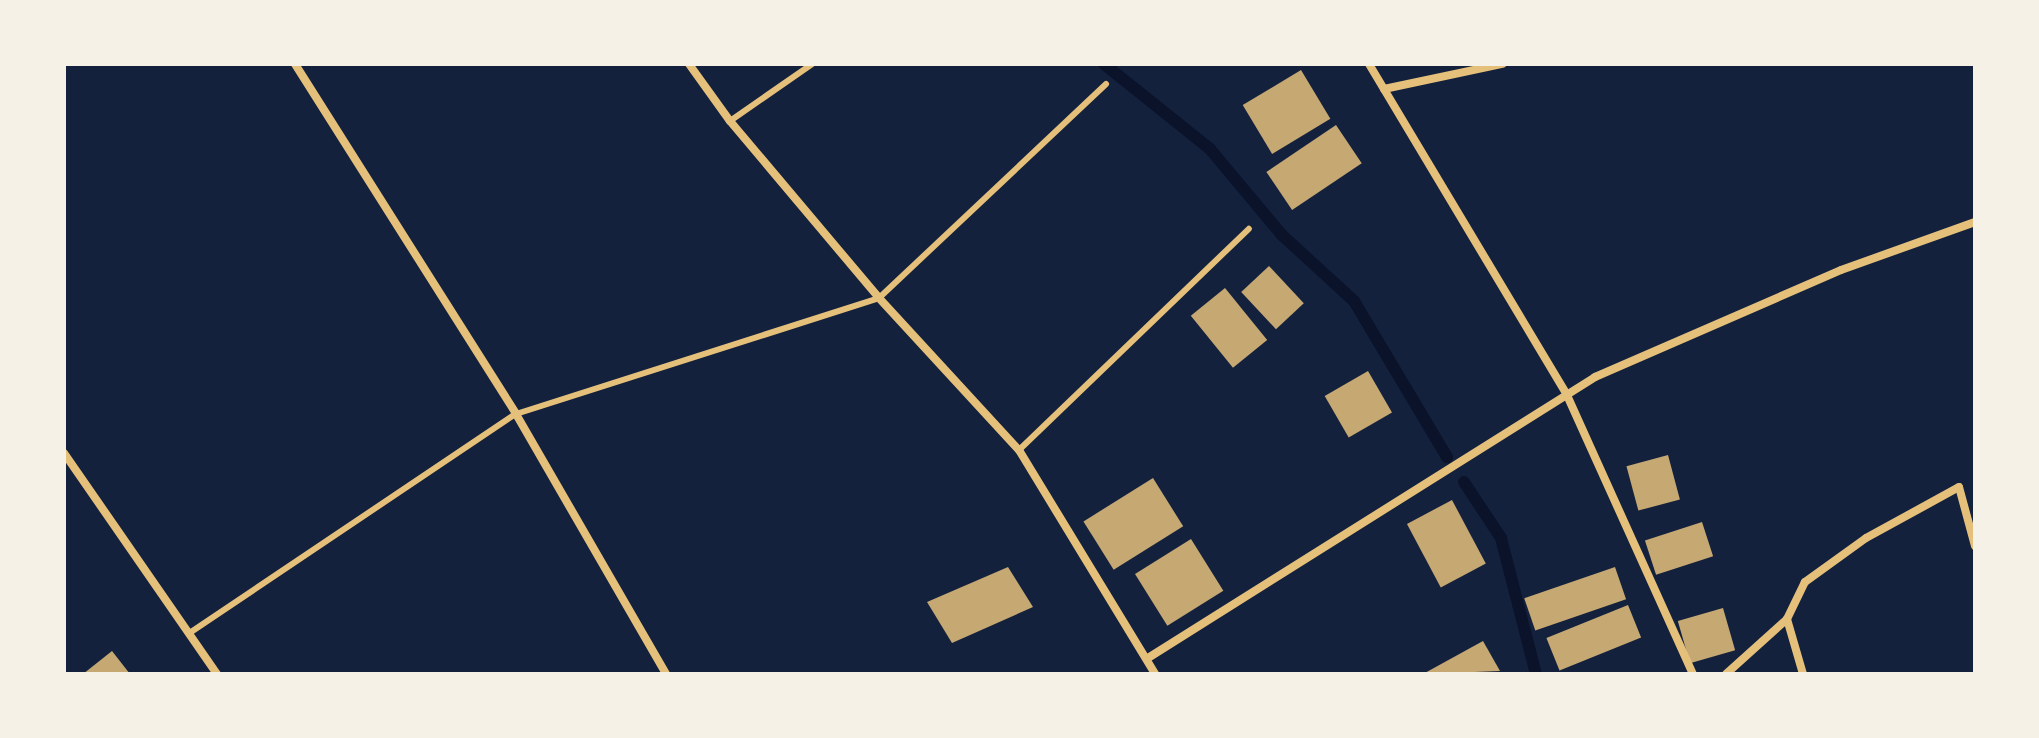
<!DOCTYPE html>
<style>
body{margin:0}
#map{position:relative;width:2039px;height:738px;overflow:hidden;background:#14213d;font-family:Quicksand,sans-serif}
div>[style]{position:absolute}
.stream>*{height:12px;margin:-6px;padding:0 6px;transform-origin:6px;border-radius:6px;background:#0b132b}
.building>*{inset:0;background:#c6a872;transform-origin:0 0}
.service>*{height:6px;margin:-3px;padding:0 3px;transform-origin:3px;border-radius:3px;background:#e5c07b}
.minor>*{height:8px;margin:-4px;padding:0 4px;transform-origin:4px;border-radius:4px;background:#e5c07b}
span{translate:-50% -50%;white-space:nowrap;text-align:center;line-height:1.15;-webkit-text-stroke:6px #f6f1e7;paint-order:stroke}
.frame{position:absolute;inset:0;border:66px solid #f6f1e7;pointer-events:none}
</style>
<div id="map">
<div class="stream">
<i style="left:1104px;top:64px;width:136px;rotate:38.7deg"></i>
<i style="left:1210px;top:149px;width:112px;rotate:50.1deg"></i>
<i style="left:1282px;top:235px;width:98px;rotate:42.5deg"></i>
<i style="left:1354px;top:301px;width:182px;rotate:59.2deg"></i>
<i style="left:1464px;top:482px;width:67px;rotate:56.5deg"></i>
<i style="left:1501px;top:538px;width:140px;rotate:75.6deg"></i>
</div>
<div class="building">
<i style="left:1301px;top:70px;width:57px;height:68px;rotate:59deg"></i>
<i style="left:1336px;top:125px;width:46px;height:84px;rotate:56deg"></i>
<i style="left:1269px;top:266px;width:51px;height:38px;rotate:47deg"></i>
<i style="left:1225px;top:288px;width:67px;height:44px;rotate:51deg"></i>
<i style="left:1368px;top:371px;width:48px;height:50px;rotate:60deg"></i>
<i style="left:1668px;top:455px;width:46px;height:43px;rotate:75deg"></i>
<i style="left:1153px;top:478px;width:57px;height:82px;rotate:58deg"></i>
<i style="left:1452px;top:500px;width:72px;height:51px;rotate:62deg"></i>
<i style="left:1702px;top:522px;width:36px;height:60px;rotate:72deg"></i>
<i style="left:1191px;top:539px;width:61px;height:66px;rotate:58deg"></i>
<i style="clip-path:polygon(1008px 567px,1033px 607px,952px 643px,927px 602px)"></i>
<i style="left:1615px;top:567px;width:34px;height:96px;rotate:71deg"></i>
<i style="left:1628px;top:605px;width:35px;height:88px;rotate:68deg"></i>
<i style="left:1723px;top:608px;width:44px;height:47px;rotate:74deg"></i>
<i style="clip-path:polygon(1483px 641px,1500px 671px,1423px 674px)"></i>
<i style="clip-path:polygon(112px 651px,130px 674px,83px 674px)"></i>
</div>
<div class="service">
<i style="left:730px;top:121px;width:100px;rotate:-34.8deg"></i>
<i style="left:1019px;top:450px;width:319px;rotate:-43.9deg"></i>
<i style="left:191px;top:632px;width:391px;rotate:-33.9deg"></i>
<i style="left:516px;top:414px;width:381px;rotate:-17.7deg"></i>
<i style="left:879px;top:298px;width:312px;rotate:-43.3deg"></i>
</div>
<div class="minor">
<i style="left:295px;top:64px;width:414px;rotate:57.7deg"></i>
<i style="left:516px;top:414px;width:300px;rotate:60deg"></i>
<i style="left:689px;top:64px;width:70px;rotate:54.3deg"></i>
<i style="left:730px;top:121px;width:231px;rotate:49.9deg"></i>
<i style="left:879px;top:298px;width:207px;rotate:47.4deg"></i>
<i style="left:1019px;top:450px;width:262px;rotate:58.7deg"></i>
<i style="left:1369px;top:64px;width:383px;rotate:59.1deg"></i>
<i style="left:1566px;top:393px;width:308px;rotate:65.7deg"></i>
<i style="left:1384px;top:89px;width:121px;rotate:-12deg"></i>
<i style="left:64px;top:453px;width:269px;rotate:55.3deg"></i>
<i style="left:1787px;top:619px;width:57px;rotate:73.8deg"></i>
<i style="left:1148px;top:658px;width:528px;rotate:-32.15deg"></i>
<i style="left:1595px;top:377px;width:268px;rotate:-23.5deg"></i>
<i style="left:1841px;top:270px;width:142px;rotate:-19.7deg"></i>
<i style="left:1726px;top:674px;width:82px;rotate:-42deg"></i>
<i style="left:1787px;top:619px;width:41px;rotate:-64.1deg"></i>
<i style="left:1805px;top:582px;width:75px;rotate:-35.8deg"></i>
<i style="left:1866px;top:538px;width:106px;rotate:-28.7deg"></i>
<i style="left:1959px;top:487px;width:61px;rotate:74.8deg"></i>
</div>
<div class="frame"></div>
</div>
